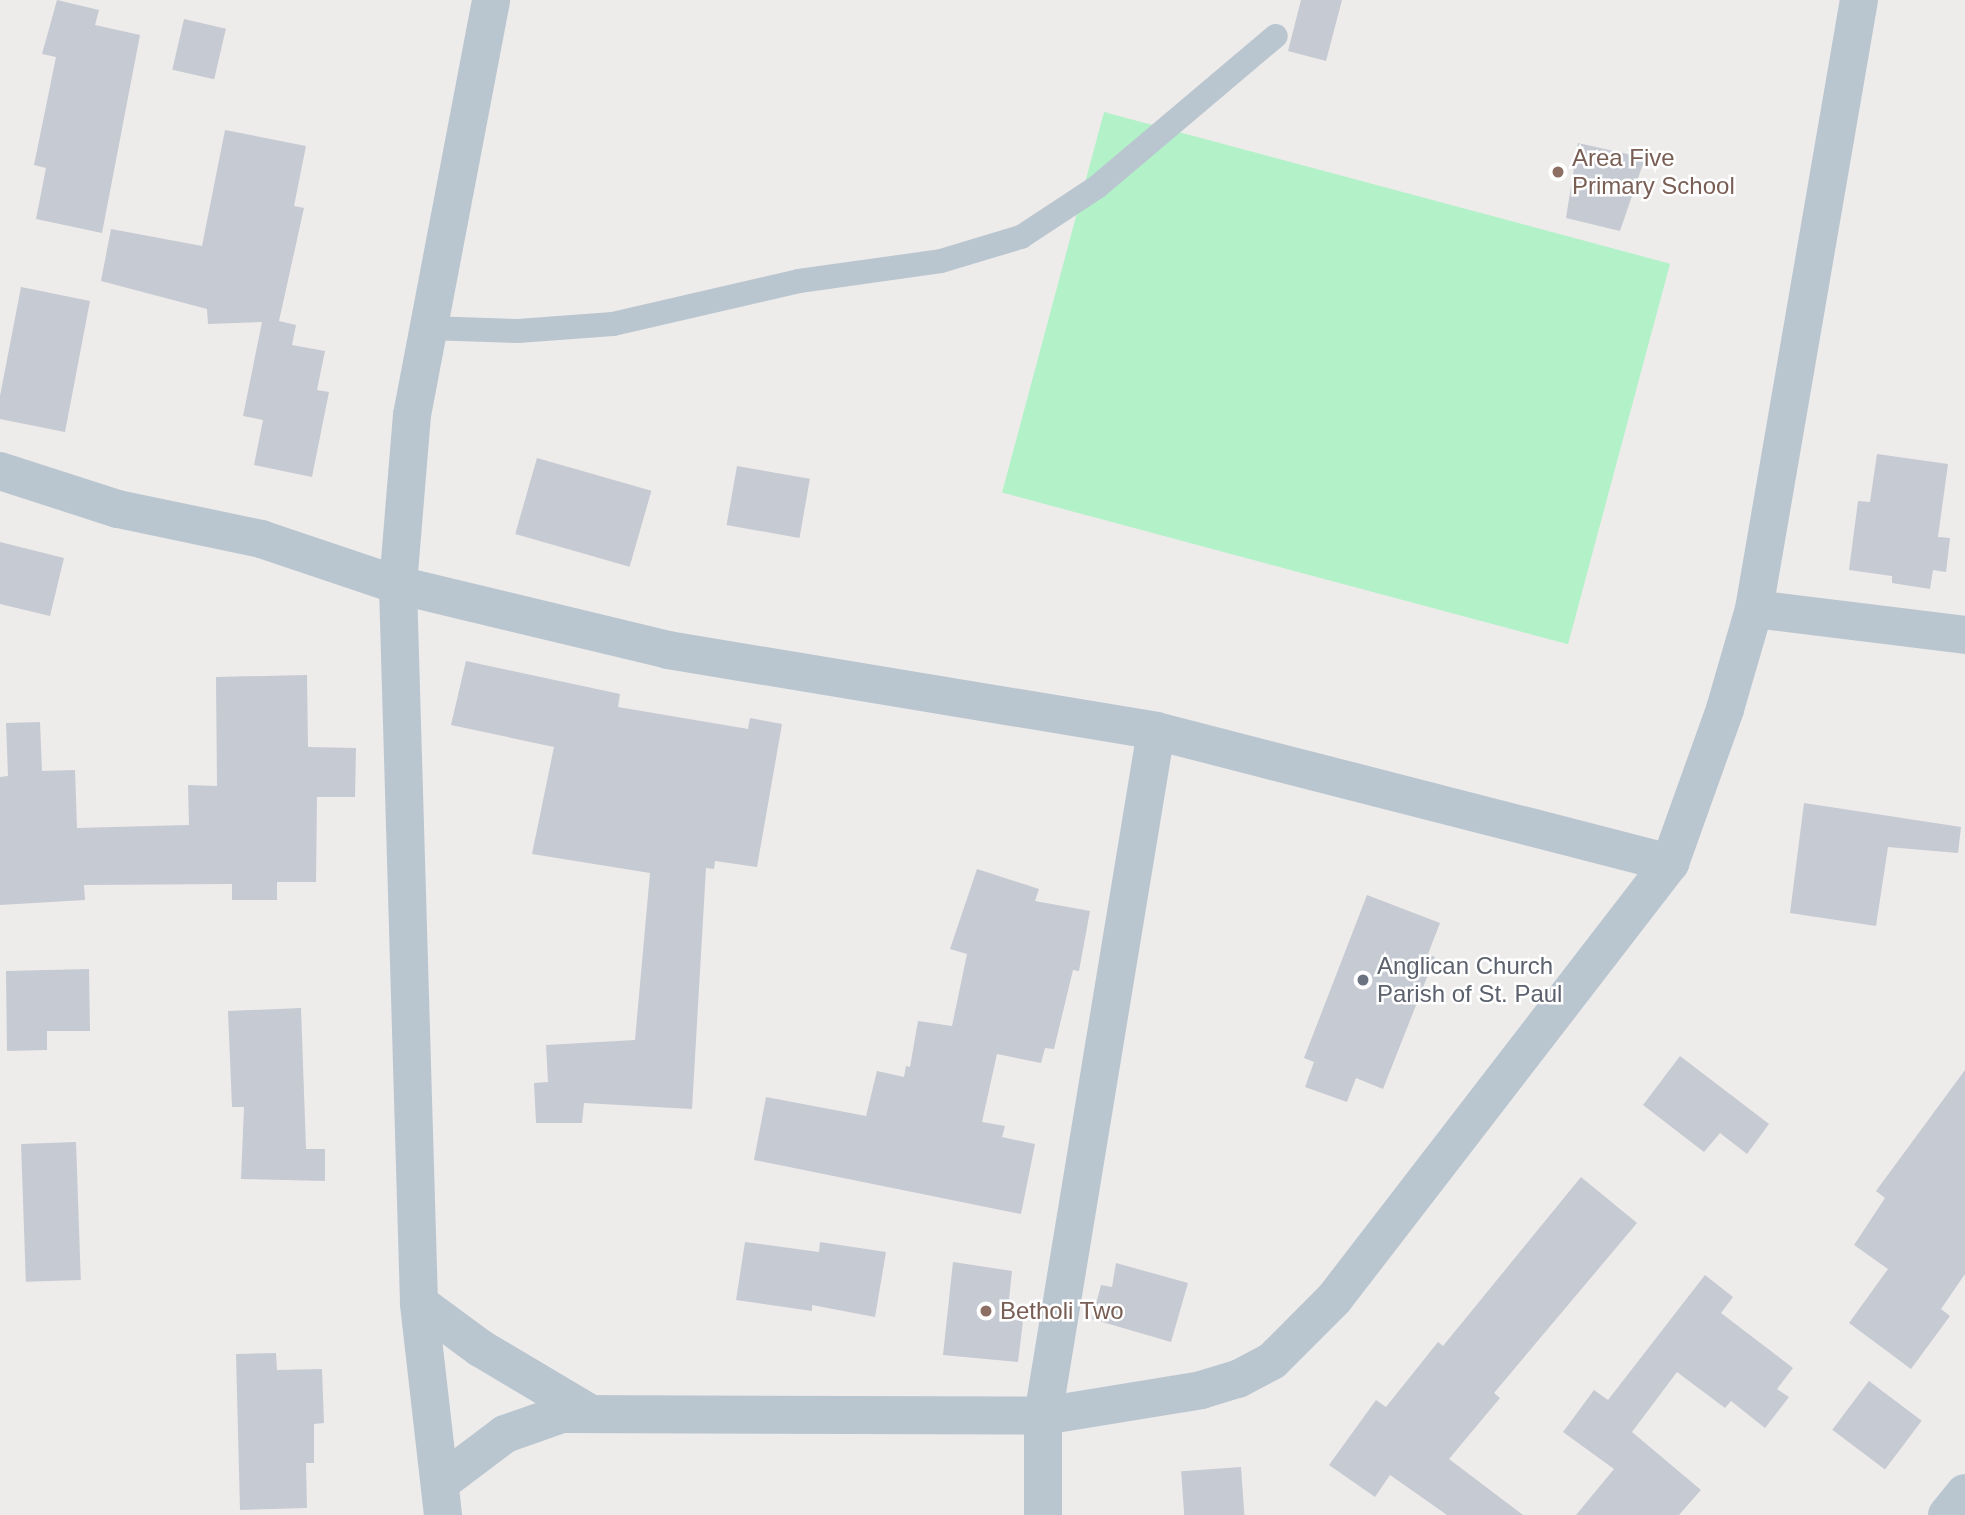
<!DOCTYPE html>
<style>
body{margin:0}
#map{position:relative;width:1965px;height:1515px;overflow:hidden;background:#eeebeb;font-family:Helvetica,sans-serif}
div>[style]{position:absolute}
.green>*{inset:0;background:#b3f2c9;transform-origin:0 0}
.building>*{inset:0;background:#c6cad2;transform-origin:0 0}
.lane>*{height:24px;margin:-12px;padding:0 12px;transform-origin:12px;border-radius:12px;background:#bac6cf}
.street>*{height:38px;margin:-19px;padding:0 19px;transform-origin:19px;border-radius:19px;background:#bac6cf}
.dots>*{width:19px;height:19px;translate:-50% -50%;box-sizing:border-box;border:4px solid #fff;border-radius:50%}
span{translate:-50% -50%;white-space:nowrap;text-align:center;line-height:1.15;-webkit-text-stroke:5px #fff;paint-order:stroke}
.education-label{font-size:24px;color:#785e54}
.left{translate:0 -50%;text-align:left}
.worship-label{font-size:24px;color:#5b616d}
</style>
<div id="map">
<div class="green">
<i style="left:1104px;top:112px;width:586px;height:394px;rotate:15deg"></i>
</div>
<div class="building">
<i style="clip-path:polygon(57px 0,99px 10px,95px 25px,140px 35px,102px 233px,36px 219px,46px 168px,34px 165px,56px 57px,42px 54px)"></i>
<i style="clip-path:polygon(1301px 0,1342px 0,1326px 61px,1288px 51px)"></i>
<i style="left:184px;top:19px;width:43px;height:52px;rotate:13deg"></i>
<i style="clip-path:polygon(225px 130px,306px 146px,294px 206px,304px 208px,279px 321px,296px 325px,292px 345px,325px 351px,317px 390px,329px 392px,312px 477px,254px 465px,263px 420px,243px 416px,262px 322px,208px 324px,207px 309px,101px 281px,111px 229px,202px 246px)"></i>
<i style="clip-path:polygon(1578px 143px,1645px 158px,1620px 231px,1566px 218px)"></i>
<i style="clip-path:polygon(21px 287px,90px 301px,65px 432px,0 419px,0 396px)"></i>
<i style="clip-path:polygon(1877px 454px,1948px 464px,1938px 537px,1950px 538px,1946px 572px,1933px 570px,1930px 589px,1892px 583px,1892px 576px,1849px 570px,1858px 501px,1870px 502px)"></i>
<i style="left:537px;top:458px;width:119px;height:79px;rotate:16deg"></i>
<i style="left:737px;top:466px;width:74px;height:60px;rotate:10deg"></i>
<i style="clip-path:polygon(0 542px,64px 558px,50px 616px,0 604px)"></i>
<i style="clip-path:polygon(466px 661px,620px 694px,618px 707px,748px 729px,750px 718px,782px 724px,757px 867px,715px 861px,714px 869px,706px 868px,692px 1109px,584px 1103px,582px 1123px,536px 1123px,534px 1083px,548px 1082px,546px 1045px,635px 1040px,650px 873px,532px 854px,554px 747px,451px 725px)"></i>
<i style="clip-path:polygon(307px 675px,308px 747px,356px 748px,355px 797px,317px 797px,316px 882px,277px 882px,277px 900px,232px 900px,232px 884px,84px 885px,85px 900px,0 905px,0 777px,8px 776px,6px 723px,40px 722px,42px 771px,75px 770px,77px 828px,189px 825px,188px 785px,217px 786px,216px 677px)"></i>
<i style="clip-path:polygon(1804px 803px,1961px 827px,1958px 853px,1888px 847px,1876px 926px,1790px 913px)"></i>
<i style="clip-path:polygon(977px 869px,1039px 889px,1035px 901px,1090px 911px,1079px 971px,1073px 970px,1054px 1049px,1045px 1048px,1041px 1063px,997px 1054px,982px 1122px,1005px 1126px,1002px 1137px,1035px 1144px,1021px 1214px,754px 1160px,766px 1097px,866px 1116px,877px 1071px,904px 1077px,906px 1066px,910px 1067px,918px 1021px,952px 1026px,967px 954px,950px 949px)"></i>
<i style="clip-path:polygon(1367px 895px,1440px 923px,1428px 954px,1435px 957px,1383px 1089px,1356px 1078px,1347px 1102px,1305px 1087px,1314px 1062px,1304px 1058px)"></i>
<i style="clip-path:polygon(89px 969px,90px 1031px,47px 1031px,47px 1050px,7px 1051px,6px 971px)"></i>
<i style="clip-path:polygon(301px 1008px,306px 1149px,325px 1149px,325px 1181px,241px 1179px,244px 1107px,232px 1107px,228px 1011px)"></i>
<i style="clip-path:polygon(1680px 1056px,1769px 1124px,1747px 1154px,1720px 1133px,1704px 1152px,1643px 1105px)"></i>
<i style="clip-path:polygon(1965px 1070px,1965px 1274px,1941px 1309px,1950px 1316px,1911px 1369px,1849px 1323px,1888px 1269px,1854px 1245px,1885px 1198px,1876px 1191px)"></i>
<i style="left:76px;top:1142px;width:138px;height:55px;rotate:88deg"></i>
<i style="clip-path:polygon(1581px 1177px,1637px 1223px,1494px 1393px,1500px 1398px,1449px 1459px,1523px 1515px,1447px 1515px,1390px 1475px,1375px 1497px,1329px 1465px,1376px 1400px,1386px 1407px,1438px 1342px,1443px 1346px)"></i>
<i style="clip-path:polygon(745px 1242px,819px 1252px,820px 1242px,886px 1252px,875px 1317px,812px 1305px,812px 1311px,736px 1300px)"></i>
<i style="clip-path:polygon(953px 1262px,1012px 1271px,1007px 1319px,1023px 1321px,1018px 1362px,943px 1355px)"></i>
<i style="clip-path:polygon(1116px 1263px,1188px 1283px,1171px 1342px,1092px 1319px,1101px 1285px,1112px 1287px)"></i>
<i style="clip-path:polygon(1705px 1275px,1733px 1297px,1721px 1313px,1793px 1368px,1777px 1389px,1789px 1397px,1765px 1428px,1731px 1401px,1725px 1408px,1677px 1372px,1632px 1432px,1701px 1490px,1679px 1515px,1576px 1515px,1614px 1469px,1563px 1432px,1594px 1390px,1608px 1400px)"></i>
<i style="clip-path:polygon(276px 1353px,277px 1370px,322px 1369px,324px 1423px,314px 1424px,314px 1463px,306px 1463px,307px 1508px,240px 1510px,236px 1354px)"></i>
<i style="left:1869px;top:1381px;width:66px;height:61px;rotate:37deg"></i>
<i style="left:1241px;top:1467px;width:48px;height:60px;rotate:86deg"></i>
</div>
<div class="lane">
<i style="left:427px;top:328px;width:91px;rotate:1.9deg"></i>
<i style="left:518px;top:331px;width:95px;rotate:-4.2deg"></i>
<i style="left:613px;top:324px;width:191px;rotate:-13deg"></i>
<i style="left:799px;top:281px;width:143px;rotate:-8deg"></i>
<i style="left:941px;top:261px;width:84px;rotate:-16.7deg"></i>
<i style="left:1021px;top:237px;width:91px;rotate:-33.3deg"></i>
<i style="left:1097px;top:187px;width:234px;rotate:-40.2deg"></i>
</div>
<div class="street">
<i style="left:0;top:471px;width:124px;rotate:17.9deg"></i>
<i style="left:118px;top:509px;width:146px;rotate:11.8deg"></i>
<i style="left:261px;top:539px;width:145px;rotate:18.6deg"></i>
<i style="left:398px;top:585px;width:278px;rotate:13.5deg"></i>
<i style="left:668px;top:650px;width:495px;rotate:9.4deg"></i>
<i style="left:1156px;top:731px;width:531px;rotate:14.4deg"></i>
<i style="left:1754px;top:609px;width:213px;rotate:7deg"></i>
<i style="left:419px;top:1303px;width:76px;rotate:36.4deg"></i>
<i style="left:480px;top:1348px;width:123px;rotate:30.7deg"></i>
<i style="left:440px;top:1483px;width:81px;rotate:-37deg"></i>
<i style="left:505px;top:1434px;width:60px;rotate:-19.3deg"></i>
<i style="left:562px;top:1414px;width:481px;rotate:0.2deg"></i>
<i style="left:1043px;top:1416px;width:160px;rotate:-9.3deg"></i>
<i style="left:1201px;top:1390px;width:39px;rotate:-17deg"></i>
<i style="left:1238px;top:1379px;width:38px;rotate:-28deg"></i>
<i style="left:1272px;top:1361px;width:88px;rotate:-45deg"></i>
<i style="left:1334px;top:1299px;width:550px;rotate:-52.38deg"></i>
<i style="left:1670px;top:863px;width:164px;rotate:-70.3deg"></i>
<i style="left:1725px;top:709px;width:104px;rotate:-73.8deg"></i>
<i style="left:1754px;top:609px;width:618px;rotate:-80.22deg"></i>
<i style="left:443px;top:1515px;width:213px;rotate:-96.5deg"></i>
<i style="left:419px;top:1303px;width:718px;rotate:-91.68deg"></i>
<i style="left:398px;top:585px;width:171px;rotate:-85.3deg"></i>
<i style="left:412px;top:415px;width:422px;rotate:-79.2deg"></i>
<i style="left:1043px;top:1515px;width:99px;rotate:-90deg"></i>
<i style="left:1043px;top:1416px;width:694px;rotate:-80.63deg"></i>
<i style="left:1947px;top:1515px;width:28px;rotate:-51deg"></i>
</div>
<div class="dots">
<i style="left:1558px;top:172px;background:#8d6e63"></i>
<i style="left:1363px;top:980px;background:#6b7280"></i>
<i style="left:986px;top:1311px;background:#8d6e63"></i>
</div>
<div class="education-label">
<span class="left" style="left:1572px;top:172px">Area Five<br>Primary School</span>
<span class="left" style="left:1000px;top:1311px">Betholi Two</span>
</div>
<div class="worship-label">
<span class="left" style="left:1377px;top:980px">Anglican Church<br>Parish of St. Paul</span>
</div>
</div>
